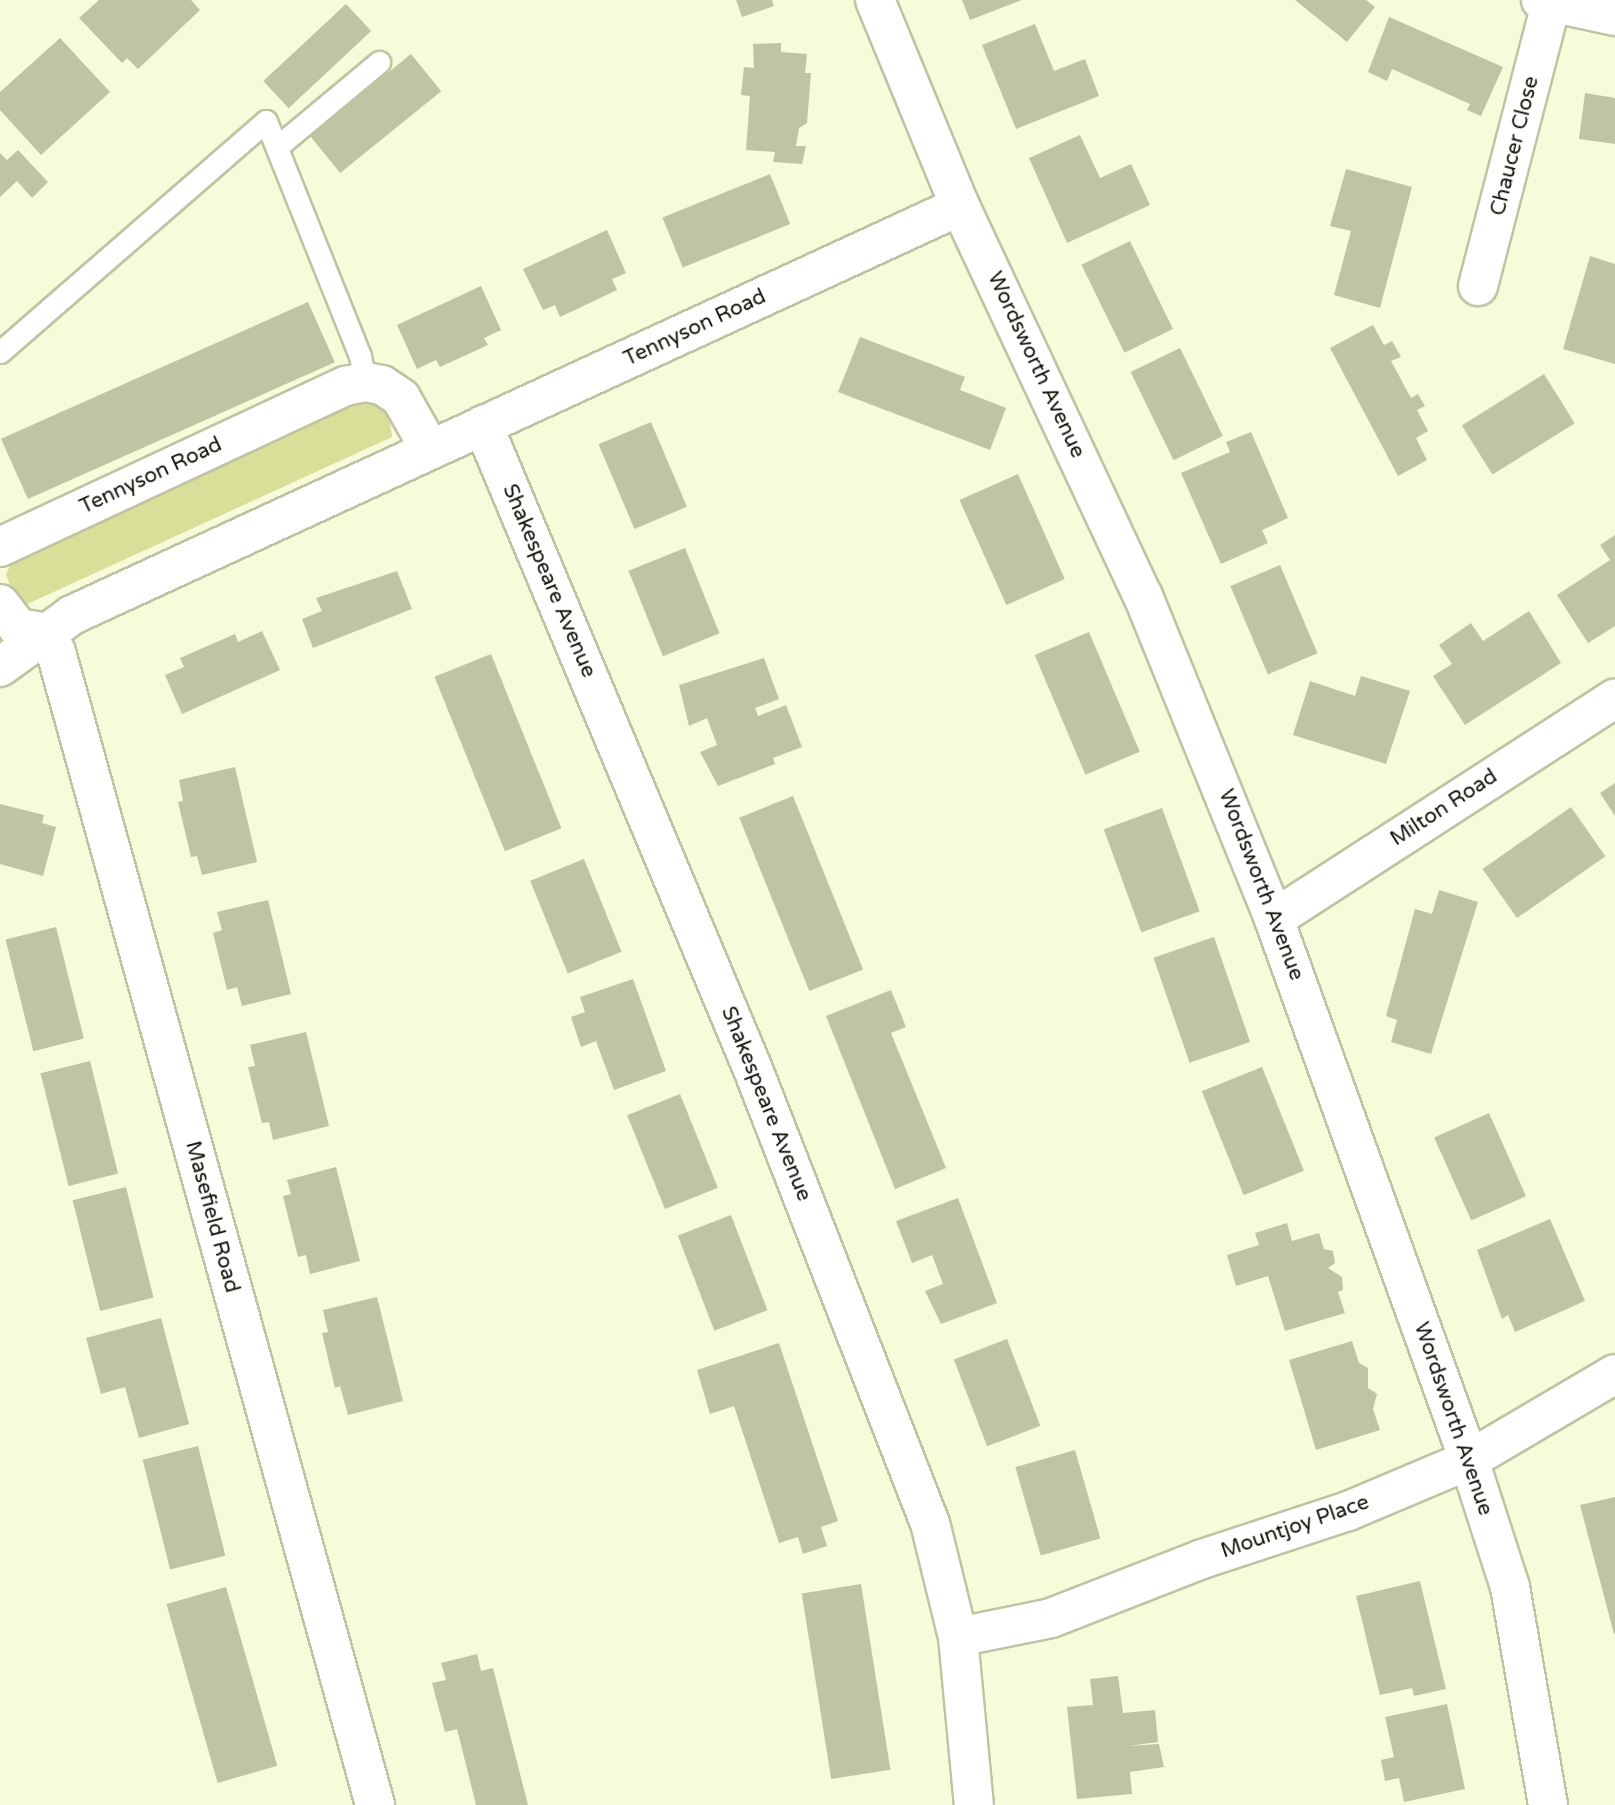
<!DOCTYPE html>
<style>
body{margin:0}
#map{position:relative;width:1615px;height:1805px;overflow:hidden;background:#f7fbd9;font-family:"Varela Round",sans-serif}
div>[style]{position:absolute}
.green>*{inset:0;background:#d9df98}
.building>*{inset:0;background:#c0c4a3;transform-origin:0 0}
.roads{filter:drop-shadow(2px 0 #c0c3a3) drop-shadow(-2px 0 #c0c3a3) drop-shadow(0 2px #c0c3a3) drop-shadow(0 -2px #c0c3a3)}
.lane>*{height:21px;margin:-10.5px;padding:0 10.5px;transform-origin:10.5px;border-radius:10.5px;background:#fff}
.street>*{height:38px;margin:-19px;padding:0 19px;transform-origin:19px;border-radius:19px;background:#fff}
span{translate:-50% -50%;white-space:nowrap;text-align:center;line-height:1.15;-webkit-text-stroke:6px #fff;paint-order:stroke}
.street-label{font-size:21px;color:#101106}
</style>
<div id="map">
<div class="green">
<i style="clip-path:polygon(353px 400px,380px 403px,389px 413px,392px 437px,23px 606px,14px 598px,6px 574px,13px 560px)"></i>
</div>
<div class="building">
<i style="clip-path:polygon(99px 0,191px 0,200px 10px,138px 69px,127px 58px,122px 63px,79px 18px)"></i>
<i style="clip-path:polygon(736px 0,772px 0,774px 6px,742px 17px)"></i>
<i style="clip-path:polygon(962px 0,1022px 0,970px 20px)"></i>
<i style="clip-path:polygon(1295px 0,1366px 0,1375px 7px,1347px 42px)"></i>
<i style="left:346px;top:4px;width:37px;height:113px;rotate:47deg"></i>
<i style="clip-path:polygon(1389px 17px,1503px 67px,1481px 116px,1467px 110px,1470px 104px,1392px 69px,1387px 81px,1368px 72px)"></i>
<i style="clip-path:polygon(1035px 24px,1054px 71px,1085px 59px,1099px 96px,1016px 129px,982px 45px)"></i>
<i style="clip-path:polygon(60px 38px,110px 92px,41px 155px,0 110px,0 92px)"></i>
<i style="clip-path:polygon(781px 43px,781px 52px,807px 54px,805px 73px,811px 73px,807px 123px,799px 128px,796px 146px,806px 146px,802px 164px,773px 162px,775px 152px,746px 150px,750px 96px,741px 95px,744px 67px,754px 68px,753px 44px)"></i>
<i style="left:411px;top:54px;width:48px;height:130px;rotate:51deg"></i>
<i style="clip-path:polygon(1585px 93px,1615px 98px,1615px 144px,1579px 139px)"></i>
<i style="clip-path:polygon(1080px 135px,1100px 178px,1131px 164px,1150px 205px,1067px 243px,1029px 158px)"></i>
<i style="clip-path:polygon(18px 150px,48px 182px,32px 198px,17px 181px,0 197px,0 153px,7px 160px)"></i>
<i style="clip-path:polygon(1346px 169px,1412px 187px,1380px 308px,1334px 295px,1351px 231px,1330px 226px)"></i>
<i style="left:770px;top:174px;width:54px;height:116px;rotate:68deg"></i>
<i style="clip-path:polygon(607px 230px,626px 273px,612px 279px,617px 290px,560px 317px,555px 305px,543px 310px,523px 269px)"></i>
<i style="left:1130px;top:241px;width:98px;height:54px;rotate:64deg"></i>
<i style="clip-path:polygon(1590px 256px,1615px 264px,1615px 364px,1563px 349px)"></i>
<i style="clip-path:polygon(481px 286px,501px 330px,484px 338px,488px 345px,440px 367px,436px 360px,417px 369px,397px 325px)"></i>
<i style="left:308px;top:302px;width:66px;height:336px;rotate:66deg"></i>
<i style="clip-path:polygon(1373px 325px,1384px 345px,1392px 341px,1401px 357px,1391px 361px,1411px 398px,1418px 394px,1425px 406px,1417px 410px,1428px 431px,1416px 438px,1427px 460px,1398px 476px,1330px 348px)"></i>
<i style="clip-path:polygon(860px 337px,965px 377px,960px 390px,1006px 408px,990px 450px,838px 392px)"></i>
<i style="left:1180px;top:348px;width:98px;height:55px;rotate:64deg"></i>
<i style="left:1544px;top:374px;width:58px;height:97px;rotate:58deg"></i>
<i style="left:651px;top:422px;width:92px;height:57px;rotate:67deg"></i>
<i style="clip-path:polygon(1251px 432px,1288px 518px,1262px 530px,1268px 543px,1221px 564px,1181px 473px,1230px 452px,1226px 442px)"></i>
<i style="left:1018px;top:474px;width:115px;height:64px;rotate:66deg"></i>
<i style="clip-path:polygon(1615px 535px,1615px 626px,1588px 643px,1557px 595px,1610px 560px,1600px 545px)"></i>
<i style="left:685px;top:548px;width:92px;height:61px;rotate:68deg"></i>
<i style="left:1280px;top:565px;width:96px;height:54px;rotate:67deg"></i>
<i style="clip-path:polygon(397px 571px,412px 609px,313px 648px,302px 619px,322px 611px,316px 598px)"></i>
<i style="clip-path:polygon(1529px 611px,1561px 663px,1465px 725px,1433px 676px,1452px 664px,1439px 645px,1471px 623px,1483px 641px)"></i>
<i style="clip-path:polygon(262px 631px,280px 670px,182px 714px,165px 675px,184px 667px,180px 658px,235px 634px,238px 642px)"></i>
<i style="left:1089px;top:632px;width:130px;height:59px;rotate:67deg"></i>
<i style="left:491px;top:654px;width:188px;height:61px;rotate:68deg"></i>
<i style="clip-path:polygon(764px 658px,779px 699px,755px 708px,758px 716px,786px 705px,802px 747px,773px 758px,775px 764px,718px 786px,700px 752px,717px 745px,707px 718px,689px 726px,679px 685px)"></i>
<i style="clip-path:polygon(1361px 676px,1410px 691px,1386px 764px,1293px 735px,1310px 681px,1355px 696px)"></i>
<i style="clip-path:polygon(235px 767px,257px 862px,202px 875px,197px 856px,191px 857px,178px 802px,183px 801px,179px 780px)"></i>
<i style="clip-path:polygon(1615px 783px,1615px 816px,1600px 793px)"></i>
<i style="left:793px;top:796px;width:187px;height:58px;rotate:68deg"></i>
<i style="clip-path:polygon(0 804px,44px 815px,42px 823px,56px 827px,43px 876px,0 864px)"></i>
<i style="left:1571px;top:807px;width:60px;height:108px;rotate:55deg"></i>
<i style="left:1162px;top:808px;width:110px;height:62px;rotate:70deg"></i>
<i style="left:584px;top:859px;width:100px;height:58px;rotate:68deg"></i>
<i style="clip-path:polygon(1439px 890px,1478px 902px,1431px 1054px,1391px 1042px,1397px 1020px,1386px 1016px,1415px 909px,1432px 914px)"></i>
<i style="clip-path:polygon(268px 900px,291px 994px,242px 1006px,237px 987px,227px 990px,213px 933px,222px 930px,217px 912px)"></i>
<i style="left:56px;top:927px;width:115px;height:52px;rotate:76deg"></i>
<i style="left:1214px;top:937px;width:111px;height:64px;rotate:71deg"></i>
<i style="clip-path:polygon(633px 979px,666px 1071px,614px 1090px,596px 1041px,581px 1047px,571px 1017px,585px 1012px,580px 997px)"></i>
<i style="clip-path:polygon(891px 990px,906px 1027px,891px 1033px,946px 1168px,895px 1189px,826px 1016px)"></i>
<i style="clip-path:polygon(306px 1032px,329px 1126px,273px 1140px,269px 1122px,262px 1123px,248px 1067px,255px 1066px,250px 1045px)"></i>
<i style="left:90px;top:1061px;width:116px;height:51px;rotate:76deg"></i>
<i style="left:1262px;top:1067px;width:112px;height:65px;rotate:68deg"></i>
<i style="left:680px;top:1094px;width:101px;height:57px;rotate:68deg"></i>
<i style="left:1489px;top:1113px;width:91px;height:60px;rotate:66deg"></i>
<i style="clip-path:polygon(336px 1167px,360px 1261px,310px 1274px,306px 1255px,298px 1257px,283px 1196px,291px 1194px,287px 1180px)"></i>
<i style="left:126px;top:1187px;width:114px;height:55px;rotate:76deg"></i>
<i style="clip-path:polygon(958px 1198px,997px 1303px,941px 1324px,925px 1291px,943px 1284px,932px 1255px,912px 1263px,896px 1221px)"></i>
<i style="left:731px;top:1215px;width:102px;height:57px;rotate:69deg"></i>
<i style="clip-path:polygon(1550px 1219px,1585px 1301px,1515px 1332px,1508px 1315px,1502px 1319px,1477px 1250px)"></i>
<i style="clip-path:polygon(1287px 1223px,1292px 1241px,1319px 1233px,1324px 1249px,1333px 1251px,1335px 1263px,1328px 1268px,1342px 1277px,1343px 1290px,1338px 1292px,1345px 1313px,1285px 1331px,1268px 1276px,1236px 1286px,1227px 1255px,1259px 1245px,1255px 1233px)"></i>
<i style="clip-path:polygon(377px 1297px,403px 1401px,348px 1415px,340px 1386px,335px 1388px,322px 1333px,328px 1332px,323px 1310px)"></i>
<i style="clip-path:polygon(161px 1318px,189px 1424px,139px 1438px,125px 1387px,101px 1394px,86px 1338px)"></i>
<i style="left:1007px;top:1339px;width:93px;height:57px;rotate:69deg"></i>
<i style="clip-path:polygon(1352px 1341px,1359px 1363px,1368px 1368px,1368px 1388px,1377px 1394px,1373px 1409px,1380px 1430px,1316px 1450px,1289px 1360px)"></i>
<i style="clip-path:polygon(779px 1343px,838px 1521px,821px 1527px,827px 1546px,803px 1554px,798px 1537px,779px 1543px,734px 1406px,710px 1414px,697px 1370px)"></i>
<i style="left:198px;top:1446px;width:113px;height:57px;rotate:76deg"></i>
<i style="left:1075px;top:1450px;width:92px;height:62px;rotate:74deg"></i>
<i style="clip-path:polygon(1615px 1497px,1615px 1634px,1614px 1634px,1580px 1505px)"></i>
<i style="clip-path:polygon(1420px 1581px,1446px 1689px,1414px 1696px,1412px 1688px,1380px 1695px,1356px 1596px)"></i>
<i style="left:861px;top:1584px;width:188px;height:60px;rotate:81deg"></i>
<i style="left:226px;top:1587px;width:186px;height:62px;rotate:74deg"></i>
<i style="clip-path:polygon(477px 1654px,481px 1671px,493px 1668px,528px 1805px,476px 1805px,457px 1729px,445px 1732px,432px 1683px,446px 1680px,441px 1663px)"></i>
<i style="clip-path:polygon(1118px 1676px,1123px 1713px,1155px 1710px,1158px 1742px,1128px 1746px,1159px 1744px,1164px 1767px,1130px 1772px,1132px 1794px,1077px 1799px,1067px 1707px,1093px 1705px,1090px 1679px)"></i>
<i style="clip-path:polygon(1447px 1704px,1465px 1789px,1404px 1802px,1399px 1778px,1385px 1781px,1381px 1760px,1394px 1757px,1385px 1717px)"></i>
</div>
<div class="roads">
<div class="lane">
<i style="left:277px;top:147px;width:133px;rotate:-39.8deg"></i>
<i style="left:0;top:352px;width:352px;rotate:-41deg"></i>
<i style="left:266px;top:121px;width:253px;rotate:68.2deg"></i>
<i style="left:360px;top:356px;width:26px;rotate:79deg"></i>
</div>
<div class="street">
<i style="left:875px;top:0;width:223px;rotate:67.6deg"></i>
<i style="left:960px;top:206px;width:431px;rotate:64.9deg"></i>
<i style="left:1143px;top:596px;width:349px;rotate:67.9deg"></i>
<i style="left:1274px;top:919px;width:575px;rotate:70.18deg"></i>
<i style="left:1469px;top:1460px;width:133px;rotate:72.1deg"></i>
<i style="left:1510px;top:1587px;width:221px;rotate:80.1deg"></i>
<i style="left:1541px;top:0;width:76px;rotate:12.2deg"></i>
<i style="left:1478px;top:286px;width:295px;rotate:-75.5deg"></i>
<i style="left:483px;top:425px;width:701px;rotate:67.27deg"></i>
<i style="left:754px;top:1072px;width:484px;rotate:68.7deg"></i>
<i style="left:930px;top:1523px;width:117px;rotate:76.2deg"></i>
<i style="left:958px;top:1637px;width:169px;rotate:84.6deg"></i>
<i style="left:0;top:547px;width:382px;rotate:-25deg"></i>
<i style="left:346px;top:386px;width:19px;rotate:-12deg"></i>
<i style="left:365px;top:382px;width:17px;rotate:10deg"></i>
<i style="left:382px;top:385px;width:23px;rotate:34deg"></i>
<i style="left:401px;top:398px;width:59px;rotate:60.4deg"></i>
<i style="left:0;top:604px;width:30px;rotate:53deg"></i>
<i style="left:18px;top:628px;width:25px;rotate:9deg"></i>
<i style="left:43px;top:632px;width:24px;rotate:57deg"></i>
<i style="left:56px;top:652px;width:1196px;rotate:74.53deg"></i>
<i style="left:0;top:667px;width:89px;rotate:-35.8deg"></i>
<i style="left:72px;top:615px;width:978px;rotate:-24.73deg"></i>
<i style="left:1274px;top:919px;width:406px;rotate:-32.9deg"></i>
<i style="left:958px;top:1637px;width:95px;rotate:-11.5deg"></i>
<i style="left:1051px;top:1618px;width:162px;rotate:-21.3deg"></i>
<i style="left:1202px;top:1559px;width:154px;rotate:-18.2deg"></i>
<i style="left:1348px;top:1511px;width:131px;rotate:-22.9deg"></i>
<i style="left:1469px;top:1460px;width:169px;rotate:-30.5deg"></i>
</div>
</div>
<div class="street-label">
<span style="left:1515px;top:146px;rotate:-76deg">Chaucer Close</span>
<span style="left:695px;top:328px;rotate:-25deg">Tennyson Road</span>
<span style="left:1036px;top:365px;rotate:65deg">Wordsworth Avenue</span>
<span style="left:151px;top:476px;rotate:-25deg">Tennyson Road</span>
<span style="left:549px;top:581px;rotate:67deg">Shakespeare Avenue</span>
<span style="left:1444px;top:808px;rotate:-33deg">Milton Road</span>
<span style="left:1261px;top:885px;rotate:69deg">Wordsworth Avenue</span>
<span style="left:766px;top:1104px;rotate:68deg">Shakespeare Avenue</span>
<span style="left:212px;top:1217px;rotate:75deg">Masefield Road</span>
<span style="left:1453px;top:1419px;rotate:71deg">Wordsworth Avenue</span>
<span style="left:1295px;top:1527px;rotate:-19deg">Mountjoy Place</span>
</div>
</div>
